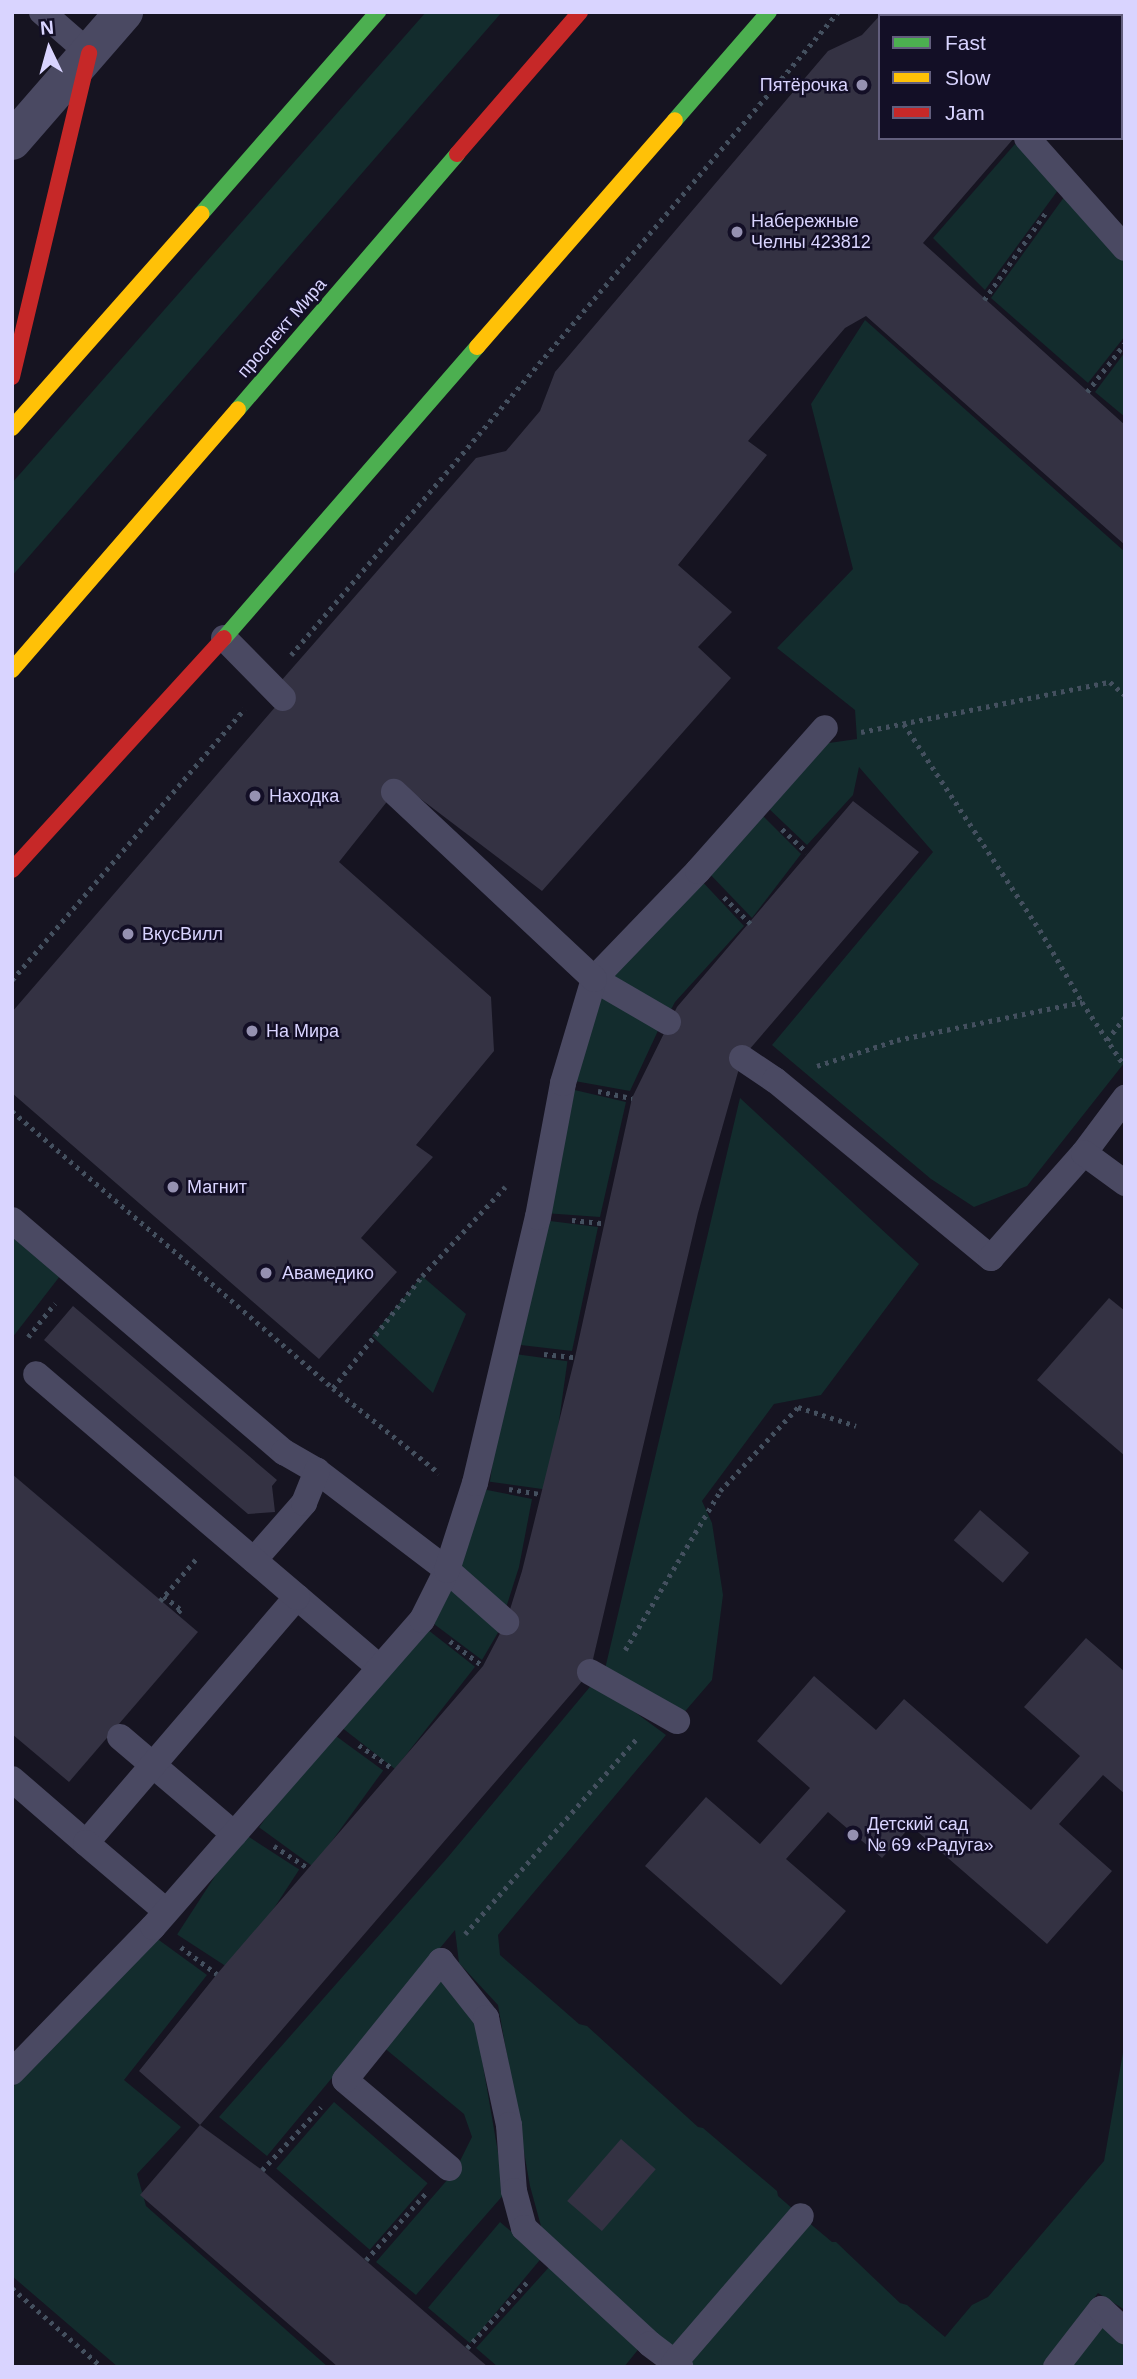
<!DOCTYPE html>
<meta charset="utf-8">
<style>
body{margin:0}
#map{position:relative;width:1137px;height:2379px;overflow:hidden;background:#161421;font-family:Helvetica,sans-serif}
div>[style]{position:absolute}
.green>*{inset:0;background:#132c2d;transform-origin:0 0}
.building>*{inset:0;background:#343243;transform-origin:0 0}
.path>*{height:4.5px;margin-top:-2.25px;transform-origin:0;background:repeating-linear-gradient(90deg,#44505f 0 3.5px,transparent 0 8.5px)}
.lane>*{height:26px;margin:-13px;padding:0 13px;transform-origin:13px;border-radius:13px;background:#4a4962}
.street>*{height:38px;margin:-19px;padding:0 19px;transform-origin:19px;border-radius:19px;background:#4a4962}
.fast>*{height:16px;margin:-8px;padding:0 8px;transform-origin:8px;border-radius:8px;background:#4caf50}
.slow>*{height:16px;margin:-8px;padding:0 8px;transform-origin:8px;border-radius:8px;background:#ffc107}
.jam>*{height:16px;margin:-8px;padding:0 8px;transform-origin:8px;border-radius:8px;background:#c62828}
.dots>*{width:19px;height:19px;translate:-50% -50%;box-sizing:border-box;border:4px solid #130f26;border-radius:50%}
span{translate:-50% -50%;white-space:nowrap;text-align:center;line-height:1.15;-webkit-text-stroke:5px #130f26;paint-order:stroke}
.poi-label{font-size:18px;color:#d9d4ff}
.right{translate:-100% -50%;text-align:right}
.left{translate:0 -50%;text-align:left}
.street-label{font-size:18px;color:#d9d4ff}
.frame{position:absolute;inset:0;border:14px solid #d9d4ff;pointer-events:none}
.legend{position:absolute;left:878px;top:14px;width:245px;height:126px;box-sizing:border-box;background:#130f26;border:2px solid #625e7d;margin:0;padding:9px 12px;list-style:none;font-size:21px;color:#d9d4ff}
.legend li{display:flex;align-items:center;gap:14px;height:35px}
.legend b{width:35px;border:2px solid #625e7d}
.north{position:absolute;left:14px;top:14px;width:70px;height:70px;-webkit-text-stroke:5px #130f26;paint-order:stroke;rotate:355deg;font-size:19px;font-weight:700;line-height:28px;text-align:center;color:#d9d4ff}
.north::after{content:'';display:block;margin:auto;width:24px;height:32px;background:#d9d4ff;clip-path:polygon(50% 0,100% 100%,50% 72%,0 100%)}
</style>
<div id="map">
<div class="green">
<i style="clip-path:polygon(426px 12px,502px 12px,12px 576px,12px 483px)"></i>
<i style="clip-path:polygon(1015px 144px,1061px 186px,985px 290px,933px 238px)"></i>
<i style="clip-path:polygon(1067px 193px,1125px 256px,1125px 336px,1088px 383px,991px 298px)"></i>
<i style="clip-path:polygon(865px 320px,1125px 552px,1125px 1062px,1027px 1186px,974px 1207px,931px 1179px,772px 1045px,933px 852px,859px 767px,853px 795px,807px 845px,765px 805px,815px 745px,857px 739px,855px 710px,777px 648px,853px 569px,811px 404px)"></i>
<i style="clip-path:polygon(1125px 352px,1125px 417px,1095px 392px)"></i>
<i style="clip-path:polygon(758px 811px,801px 854px,752px 918px,705px 869px)"></i>
<i style="clip-path:polygon(698px 877px,744px 926px,675px 1002px,667px 1017px,600px 979px)"></i>
<i style="clip-path:polygon(597px 986px,662px 1022px,630px 1091px,569px 1080px)"></i>
<i style="clip-path:polygon(566px 1088px,626px 1102px,600px 1217px,544px 1213px)"></i>
<i style="clip-path:polygon(740px 1098px,919px 1264px,821px 1395px,774px 1404px,702px 1501px,712px 1523px,723px 1595px,712px 1680px,681px 1716px,605px 1669px)"></i>
<i style="clip-path:polygon(542px 1220px,598px 1227px,572px 1351px,512px 1344px)"></i>
<i style="clip-path:polygon(12px 1236px,60px 1276px,12px 1338px)"></i>
<i style="clip-path:polygon(422px 1276px,466px 1314px,433px 1393px,372px 1336px)"></i>
<i style="left:508px;top:1353px;width:60px;height:130px;rotate:8deg"></i>
<i style="clip-path:polygon(477px 1488px,532px 1499px,519px 1567px,504px 1614px,451px 1569px)"></i>
<i style="clip-path:polygon(449px 1576px,503px 1624px,482px 1660px,426px 1618px)"></i>
<i style="left:423px;top:1626px;width:66px;height:130px;rotate:38deg"></i>
<i style="clip-path:polygon(594px 1682px,666px 1735px,498px 1935px,500px 1955px,579px 2024px,587px 2026px,698px 2127px,703px 2128px,777px 2191px,778px 2196px,801px 2216px,832px 2242px,836px 2242px,900px 2303px,907px 2305px,945px 2337px,972px 2305px,988px 2297px,1104px 2161px,1125px 2041px,1125px 2310px,1098px 2293px,1042px 2367px,695px 2367px,544px 2237px,530px 2186px,498px 2005px,459px 1963px,455px 1930px,267px 2156px,219px 2117px,448px 1857px)"></i>
<i style="left:329px;top:1731px;width:67px;height:119px;rotate:36deg"></i>
<i style="left:243px;top:1833px;width:67px;height:121px;rotate:33deg"></i>
<i style="clip-path:polygon(152px 1935px,207px 1975px,124px 2080px,181px 2127px,137px 2174px,146px 2206px,328px 2367px,118px 2367px,12px 2276px,12px 2088px)"></i>
<i style="clip-path:polygon(441px 1977px,475px 2019px,505px 2193px,416px 2295px,376px 2262px,455px 2171px,472px 2137px,464px 2114px,382px 2046px)"></i>
<i style="left:334px;top:2102px;width:124px;height:88px;rotate:41deg"></i>
<i style="left:500px;top:2222px;width:55px;height:112px;rotate:40deg"></i>
<i style="clip-path:polygon(550px 2266px,641px 2346px,624px 2367px,498px 2367px,476px 2348px)"></i>
<i style="clip-path:polygon(1104px 2324px,1125px 2341px,1125px 2367px,1071px 2367px)"></i>
</div>
<div class="building">
<i style="clip-path:polygon(883px 12px,1125px 12px,1125px 44px,1121px 48px,1121px 16px,880px 16px,880px 138px,1014px 138px,923px 243px,1125px 425px,1125px 545px,866px 316px,845px 328px,748px 441px,767px 455px,678px 565px,732px 612px,698px 647px,731px 678px,542px 891px,401px 784px,339px 862px,491px 997px,494px 1051px,416px 1145px,433px 1157px,361px 1238px,397px 1272px,319px 1359px,12px 1093px,12px 1012px,283px 698px,281px 681px,476px 458px,506px 451px,540px 411px,555px 372px,828px 51px,862px 35px)"></i>
<i style="clip-path:polygon(853px 801px,919px 852px,742px 1058px,698px 1213px,590px 1672px,200px 2125px,139px 2071px,217px 1974px,483px 1666px,506px 1622px,522px 1571px,575px 1357px,632px 1098px,677px 1007px)"></i>
<i style="clip-path:polygon(1109px 1298px,1125px 1311px,1125px 1456px,1037px 1380px)"></i>
<i style="clip-path:polygon(73px 1306px,277px 1480px,272px 1486px,275px 1512px,248px 1514px,44px 1340px)"></i>
<i style="clip-path:polygon(12px 1474px,198px 1632px,69px 1782px,12px 1734px)"></i>
<i style="left:980px;top:1510px;width:65px;height:40px;rotate:41deg"></i>
<i style="clip-path:polygon(1086px 1638px,1125px 1672px,1125px 1794px,1103px 1775px,1059px 1824px,1112px 1871px,1047px 1944px,911px 1826px,882px 1858px,828px 1812px,786px 1859px,846px 1911px,781px 1985px,645px 1866px,706px 1797px,760px 1844px,810px 1788px,757px 1741px,814px 1676px,876px 1730px,904px 1699px,1031px 1810px,1080px 1756px,1024px 1707px)"></i>
<i style="clip-path:polygon(200px 2125px,262px 2170px,488px 2367px,338px 2367px,140px 2195px)"></i>
<i style="left:621px;top:2139px;width:46px;height:82px;rotate:41deg"></i>
</div>
<div class="path">
<i style="left:984px;top:300px;width:108px;rotate:-54.8deg"></i>
<i style="left:1087px;top:392px;width:62px;rotate:-52.2deg"></i>
<i style="left:291px;top:655px;width:844px;rotate:-49.61deg"></i>
<i style="left:904px;top:724px;width:247px;rotate:56.6deg"></i>
<i style="left:1040px;top:930px;width:83px;rotate:59.7deg"></i>
<i style="left:861px;top:732px;width:254px;rotate:-11.4deg"></i>
<i style="left:1110px;top:682px;width:20px;rotate:41deg"></i>
<i style="left:782px;top:829px;width:34px;rotate:43deg"></i>
<i style="left:724px;top:897px;width:38px;rotate:45deg"></i>
<i style="left:12px;top:980px;width:357px;rotate:-49.4deg"></i>
<i style="left:1107px;top:1040px;width:29px;rotate:-52deg"></i>
<i style="left:817px;top:1066px;width:84px;rotate:-18deg"></i>
<i style="left:897px;top:1040px;width:189px;rotate:-11.6deg"></i>
<i style="left:1082px;top:1002px;width:72px;rotate:56.3deg"></i>
<i style="left:598px;top:1091px;width:35px;rotate:12deg"></i>
<i style="left:12px;top:1111px;width:424px;rotate:40.8deg"></i>
<i style="left:333px;top:1388px;width:136px;rotate:38.7deg"></i>
<i style="left:572px;top:1220px;width:31px;rotate:6deg"></i>
<i style="left:28px;top:1337px;width:43px;rotate:-51.5deg"></i>
<i style="left:544px;top:1354px;width:31px;rotate:6deg"></i>
<i style="left:333px;top:1388px;width:143px;rotate:-51.5deg"></i>
<i style="left:422px;top:1276px;width:122px;rotate:-47deg"></i>
<i style="left:509px;top:1489px;width:31px;rotate:9deg"></i>
<i style="left:164px;top:1596px;width:22px;rotate:39deg"></i>
<i style="left:181px;top:1610px;width:7px;rotate:135deg"></i>
<i style="left:160px;top:1601px;width:55px;rotate:-49.4deg"></i>
<i style="left:450px;top:1641px;width:41px;rotate:37.1deg"></i>
<i style="left:625px;top:1650px;width:185px;rotate:-59.1deg"></i>
<i style="left:720px;top:1491px;width:115px;rotate:-47.1deg"></i>
<i style="left:798px;top:1407px;width:61px;rotate:18.1deg"></i>
<i style="left:359px;top:1745px;width:40px;rotate:34.9deg"></i>
<i style="left:274px;top:1846px;width:40px;rotate:32.9deg"></i>
<i style="left:465px;top:1934px;width:261px;rotate:-48.7deg"></i>
<i style="left:181px;top:1947px;width:45px;rotate:36.9deg"></i>
<i style="left:262px;top:2170px;width:86px;rotate:-46.9deg"></i>
<i style="left:366px;top:2260px;width:90px;rotate:-48.2deg"></i>
<i style="left:12px;top:2288px;width:120px;rotate:41.3deg"></i>
<i style="left:467px;top:2348px;width:89px;rotate:-47.7deg"></i>
</div>
<div class="lane">
<i style="left:42px;top:12px;width:62px;rotate:41.1deg"></i>
<i style="left:1027px;top:138px;width:147px;rotate:48.3deg"></i>
<i style="left:224px;top:638px;width:84px;rotate:45.5deg"></i>
<i style="left:668px;top:1022px;width:86px;rotate:-149.8deg"></i>
<i style="left:594px;top:979px;width:150px;rotate:-46.1deg"></i>
<i style="left:698px;top:871px;width:191px;rotate:-48.4deg"></i>
<i style="left:742px;top:1058px;width:40px;rotate:34deg"></i>
<i style="left:775px;top:1080px;width:280px;rotate:39.5deg"></i>
<i style="left:991px;top:1258px;width:140px;rotate:-48.5deg"></i>
<i style="left:1084px;top:1153px;width:69px;rotate:-53.3deg"></i>
<i style="left:1084px;top:1153px;width:51px;rotate:36.2deg"></i>
<i style="left:12px;top:1220px;width:358px;rotate:40.5deg"></i>
<i style="left:284px;top:1452px;width:38px;rotate:30deg"></i>
<i style="left:317px;top:1471px;width:163px;rotate:37.3deg"></i>
<i style="left:447px;top:1570px;width:79px;rotate:41.4deg"></i>
<i style="left:254px;top:1560px;width:76px;rotate:-48.7deg"></i>
<i style="left:304px;top:1503px;width:35px;rotate:-68deg"></i>
<i style="left:297px;top:1597px;width:108px;rotate:40.5deg"></i>
<i style="left:590px;top:1672px;width:100px;rotate:29.4deg"></i>
<i style="left:120px;top:1737px;width:150px;rotate:40.4deg"></i>
<i style="left:12px;top:1779px;width:98px;rotate:40.9deg"></i>
<i style="left:86px;top:1843px;width:324px;rotate:-49.4deg"></i>
<i style="left:297px;top:1597px;width:343px;rotate:-139.5deg"></i>
<i style="left:86px;top:1843px;width:105px;rotate:40.4deg"></i>
<i style="left:12px;top:2072px;width:202px;rotate:-45.8deg"></i>
<i style="left:153px;top:1927px;width:408px;rotate:-48.8deg"></i>
<i style="left:422px;top:1620px;width:56px;rotate:-63.4deg"></i>
<i style="left:447px;top:1570px;width:91px;rotate:-72.2deg"></i>
<i style="left:475px;top:1483px;width:273px;rotate:-76.7deg"></i>
<i style="left:538px;top:1217px;width:136px;rotate:-79.4deg"></i>
<i style="left:563px;top:1083px;width:109px;rotate:-73.4deg"></i>
<i style="left:594px;top:979px;width:274px;rotate:-136.9deg"></i>
<i style="left:449px;top:2168px;width:136px;rotate:-139.8deg"></i>
<i style="left:345px;top:2080px;width:153px;rotate:-51.1deg"></i>
<i style="left:441px;top:1961px;width:73px;rotate:51.7deg"></i>
<i style="left:486px;top:2018px;width:109px;rotate:77.9deg"></i>
<i style="left:509px;top:2125px;width:66px;rotate:85.7deg"></i>
<i style="left:514px;top:2191px;width:38px;rotate:75deg"></i>
<i style="left:524px;top:2228px;width:171px;rotate:42.6deg"></i>
<i style="left:650px;top:2344px;width:38px;rotate:37deg"></i>
<i style="left:674px;top:2363px;width:194px;rotate:-49.2deg"></i>
<i style="left:1056px;top:2367px;width:73px;rotate:-52.2deg"></i>
<i style="left:1101px;top:2309px;width:33px;rotate:43deg"></i>
</div>
<div class="street">
<i style="left:12px;top:141px;width:171px;rotate:-49deg"></i>
</div>
<div class="fast">
<i style="left:675px;top:120px;width:143px;rotate:-49deg"></i>
<i style="left:201px;top:214px;width:269px;rotate:-48.8deg"></i>
<i style="left:238px;top:409px;width:336px;rotate:-49.3deg"></i>
<i style="left:224px;top:638px;width:386px;rotate:-49deg"></i>
</div>
<div class="slow">
<i style="left:477px;top:347px;width:301px;rotate:-48.9deg"></i>
<i style="left:12px;top:428px;width:286px;rotate:-48.5deg"></i>
<i style="left:12px;top:670px;width:345px;rotate:-49.1deg"></i>
</div>
<div class="jam">
<i style="left:457px;top:154px;width:188px;rotate:-49.1deg"></i>
<i style="left:12px;top:377px;width:333px;rotate:-76.6deg"></i>
<i style="left:12px;top:870px;width:314px;rotate:-47.6deg"></i>
</div>
<div class="dots">
<i style="left:862px;top:85px;background:#9591b1"></i>
<i style="left:737px;top:232px;background:#9591b1"></i>
<i style="left:255px;top:796px;background:#9591b1"></i>
<i style="left:128px;top:934px;background:#9591b1"></i>
<i style="left:252px;top:1031px;background:#9591b1"></i>
<i style="left:173px;top:1187px;background:#9591b1"></i>
<i style="left:266px;top:1273px;background:#9591b1"></i>
<i style="left:853px;top:1835px;background:#9591b1"></i>
</div>
<div class="poi-label">
<span class="right" style="left:848px;top:85px">Пятёрочка</span>
<span class="left" style="left:751px;top:232px">Набережные<br>Челны 423812</span>
<span class="left" style="left:269px;top:796px">Находка</span>
<span class="left" style="left:142px;top:934px">ВкусВилл</span>
<span class="left" style="left:266px;top:1031px">На Мира</span>
<span class="left" style="left:187px;top:1187px">Магнит</span>
<span class="left" style="left:282px;top:1273px">Авамедико</span>
<span class="left" style="left:867px;top:1835px">Детский сад<br>№ 69 «Радуга»</span>
</div>
<div class="street-label">
<span style="left:282px;top:328px;rotate:-49deg">проспект Мира</span>
</div>
<div class="frame"></div>
<ul class="legend">
<li><b style="height:9px;background:#4caf50"></b>Fast</li>
<li><b style="height:9px;background:#ffc107"></b>Slow</li>
<li><b style="height:9px;background:#c62828"></b>Jam</li>
</ul>
<div class="north">N</div>
</div>
